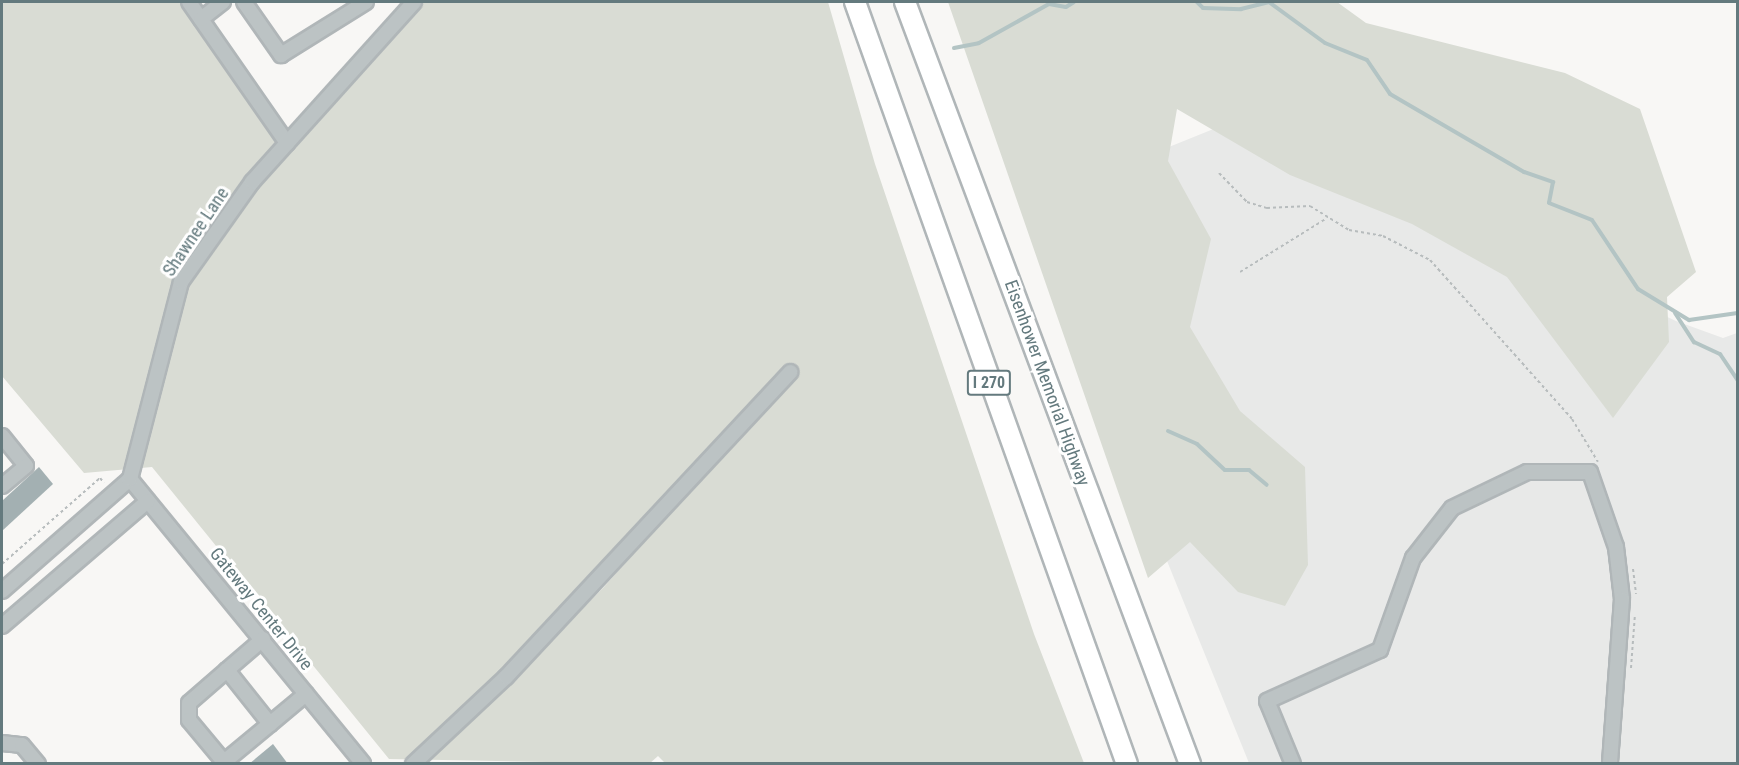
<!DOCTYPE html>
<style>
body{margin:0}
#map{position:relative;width:1739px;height:765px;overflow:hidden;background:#f8f7f5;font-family:"Roboto Condensed",sans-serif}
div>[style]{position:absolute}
.built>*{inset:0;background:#e8e9e8}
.green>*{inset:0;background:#d9dcd4}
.stream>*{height:4px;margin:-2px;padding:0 2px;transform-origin:2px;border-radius:2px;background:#b3c4c4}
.building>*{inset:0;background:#a3b0b2}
.path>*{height:2px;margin-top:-1px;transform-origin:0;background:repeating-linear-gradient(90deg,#b7bcbd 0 3px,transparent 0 6px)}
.roads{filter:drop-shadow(2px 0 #b0b6b8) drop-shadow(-2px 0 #b0b6b8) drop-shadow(0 2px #b0b6b8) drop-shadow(0 -2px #b0b6b8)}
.minor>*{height:14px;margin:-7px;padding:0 7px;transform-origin:7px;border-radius:7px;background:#bcc3c4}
.highway>*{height:20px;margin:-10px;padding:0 10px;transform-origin:10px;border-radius:10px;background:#fff}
span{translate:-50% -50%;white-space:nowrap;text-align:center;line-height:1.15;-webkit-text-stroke:6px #fff;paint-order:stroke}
.shield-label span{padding:2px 4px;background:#fff;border:2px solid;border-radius:4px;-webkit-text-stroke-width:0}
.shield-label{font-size:16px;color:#647a7e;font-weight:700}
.street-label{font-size:18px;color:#647a7e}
.frame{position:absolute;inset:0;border:3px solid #647a7e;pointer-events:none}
</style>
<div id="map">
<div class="built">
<i style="clip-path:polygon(1258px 111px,1512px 245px,1676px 321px,1723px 338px,1737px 333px,1737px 763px,1249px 763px,1023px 206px)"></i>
</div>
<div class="green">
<i style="clip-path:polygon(evenodd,2px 2px,189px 2px,287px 142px,405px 11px,400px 2px,828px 2px,875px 164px,1034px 634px,1084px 763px,666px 764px,658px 756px,649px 764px,389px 759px,152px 467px,84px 473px,2px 376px,2px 2px,743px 430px,603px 588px,441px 749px,743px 430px)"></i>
<i style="clip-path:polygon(948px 2px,1337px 2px,1366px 23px,1565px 73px,1640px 109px,1696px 272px,1667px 297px,1669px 342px,1613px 418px,1507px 277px,1412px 224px,1290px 175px,1177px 109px,1168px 161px,1211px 239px,1190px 327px,1240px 411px,1305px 467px,1308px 565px,1285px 606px,1238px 592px,1190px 542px,1148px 578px)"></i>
</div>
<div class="stream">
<i style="left:1197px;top:2px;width:8px;rotate:45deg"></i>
<i style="left:1203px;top:8px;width:38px;rotate:2deg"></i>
<i style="left:1241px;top:9px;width:29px;rotate:-14deg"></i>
<i style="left:1269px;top:2px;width:69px;rotate:36.2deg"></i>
<i style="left:1325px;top:43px;width:45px;rotate:22deg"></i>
<i style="left:1367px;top:60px;width:41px;rotate:55.9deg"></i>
<i style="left:1390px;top:94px;width:155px;rotate:30.2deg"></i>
<i style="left:1524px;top:172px;width:31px;rotate:19deg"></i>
<i style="left:1553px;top:182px;width:21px;rotate:101deg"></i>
<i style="left:1549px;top:203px;width:46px;rotate:21.6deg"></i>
<i style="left:1592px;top:220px;width:83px;rotate:56.3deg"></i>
<i style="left:1638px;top:289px;width:60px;rotate:31.3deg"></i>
<i style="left:1689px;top:320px;width:49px;rotate:-8.3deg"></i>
<i style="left:954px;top:48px;width:25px;rotate:-11deg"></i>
<i style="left:979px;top:43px;width:80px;rotate:-29.1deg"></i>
<i style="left:1049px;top:4px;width:17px;rotate:10deg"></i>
<i style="left:1066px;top:7px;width:9px;rotate:-32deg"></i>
<i style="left:1675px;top:313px;width:35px;rotate:57deg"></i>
<i style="left:1694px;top:342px;width:29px;rotate:25deg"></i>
<i style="left:1720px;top:354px;width:32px;rotate:56deg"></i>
<i style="left:1738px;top:399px;width:19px;rotate:90deg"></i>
<i style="left:1168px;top:431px;width:32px;rotate:24deg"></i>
<i style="left:1197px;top:444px;width:38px;rotate:43deg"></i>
<i style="left:1225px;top:470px;width:24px"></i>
<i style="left:1249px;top:470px;width:23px;rotate:40deg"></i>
</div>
<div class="building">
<i style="clip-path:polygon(39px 467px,53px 484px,2px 531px,2px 501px)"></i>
<i style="clip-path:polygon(273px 744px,288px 764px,249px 764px)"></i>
</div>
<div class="path">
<i style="left:1219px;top:173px;width:40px;rotate:46deg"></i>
<i style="left:1247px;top:202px;width:21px;rotate:17deg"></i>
<i style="left:1267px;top:208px;width:43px;rotate:-2.7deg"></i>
<i style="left:1310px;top:206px;width:46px;rotate:31.6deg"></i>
<i style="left:1349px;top:230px;width:35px;rotate:10deg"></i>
<i style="left:1383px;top:236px;width:53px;rotate:27.1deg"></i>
<i style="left:1430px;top:260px;width:213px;rotate:48.2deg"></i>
<i style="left:1572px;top:419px;width:50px;rotate:58.8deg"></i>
<i style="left:1240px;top:272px;width:102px;rotate:-31.8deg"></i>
<i style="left:2px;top:564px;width:130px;rotate:-41.3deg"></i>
<i style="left:100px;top:478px;width:6px;rotate:51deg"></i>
<i style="left:1633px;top:569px;width:25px;rotate:83deg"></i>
<i style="left:1631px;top:668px;width:54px;rotate:-85.8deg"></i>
</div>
<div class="roads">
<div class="minor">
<i style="left:189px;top:2px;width:172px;rotate:55.2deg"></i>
<i style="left:244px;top:2px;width:65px;rotate:55.1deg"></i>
<i style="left:281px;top:55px;width:100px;rotate:-31.9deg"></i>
<i style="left:201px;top:19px;width:28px;rotate:-38deg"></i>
<i style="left:2px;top:436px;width:38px;rotate:51deg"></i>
<i style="left:26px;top:466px;width:31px;rotate:140deg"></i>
<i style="left:130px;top:479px;width:368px;rotate:50.7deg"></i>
<i style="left:2px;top:591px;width:170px;rotate:-41.2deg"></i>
<i style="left:130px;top:479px;width:203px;rotate:-75.5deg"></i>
<i style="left:181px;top:282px;width:123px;rotate:-54.6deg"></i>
<i style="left:252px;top:182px;width:242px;rotate:-48deg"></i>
<i style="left:2px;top:626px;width:192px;rotate:-40.6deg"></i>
<i style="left:263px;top:639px;width:48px;rotate:139.3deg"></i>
<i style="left:227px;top:670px;width:69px;rotate:51.5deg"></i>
<i style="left:270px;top:724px;width:47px;rotate:-39.8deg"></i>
<i style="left:227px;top:670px;width:50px;rotate:139deg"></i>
<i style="left:189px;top:703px;width:17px;rotate:90deg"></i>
<i style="left:189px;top:720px;width:55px;rotate:50.2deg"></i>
<i style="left:224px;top:762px;width:60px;rotate:-39.6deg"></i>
<i style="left:2px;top:743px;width:20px;rotate:6deg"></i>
<i style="left:22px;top:745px;width:25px;rotate:50deg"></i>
<i style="left:413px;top:764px;width:127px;rotate:-43.1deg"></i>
<i style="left:506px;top:677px;width:417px;rotate:-47deg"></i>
<i style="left:1293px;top:764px;width:68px;rotate:-112.4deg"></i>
<i style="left:1267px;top:701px;width:124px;rotate:-24.3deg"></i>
<i style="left:1380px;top:650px;width:98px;rotate:-70.3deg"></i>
<i style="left:1413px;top:558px;width:63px;rotate:-52deg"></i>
<i style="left:1452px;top:508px;width:83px;rotate:-25.6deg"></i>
<i style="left:1527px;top:472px;width:63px"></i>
<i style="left:1590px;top:472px;width:79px;rotate:70.9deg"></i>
<i style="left:1616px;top:547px;width:52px;rotate:83.4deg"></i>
<i style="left:1622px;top:599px;width:165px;rotate:94.2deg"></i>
</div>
<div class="highway">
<i style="left:855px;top:2px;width:809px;rotate:70.36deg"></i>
<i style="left:905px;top:2px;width:814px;rotate:69.49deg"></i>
</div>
</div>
<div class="shield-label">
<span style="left:989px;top:383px">I 270</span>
</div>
<div class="street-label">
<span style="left:196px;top:232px;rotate:-56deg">Shawnee Lane</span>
<span style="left:1047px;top:383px;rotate:70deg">Eisenhower Memorial Highway</span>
<span style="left:261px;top:609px;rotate:51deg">Gateway Center Drive</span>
</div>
<div class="frame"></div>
</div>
